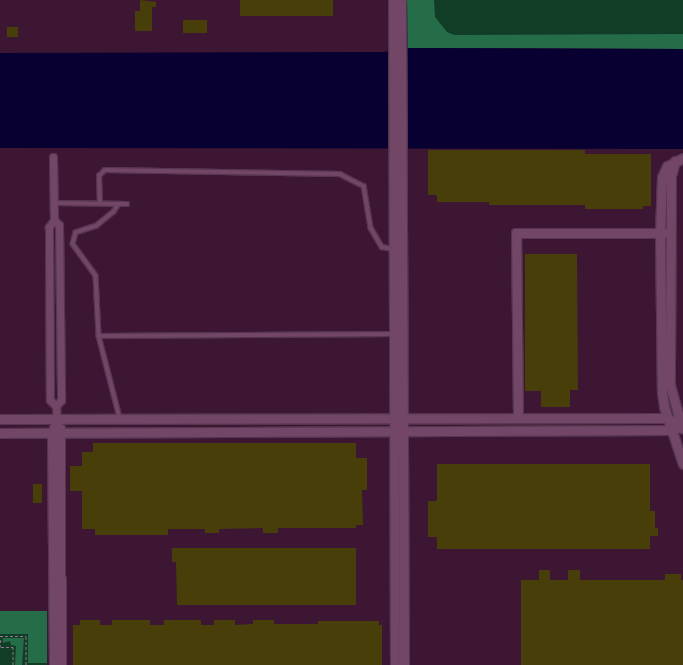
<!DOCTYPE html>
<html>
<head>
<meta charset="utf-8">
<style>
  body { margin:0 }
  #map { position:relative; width:683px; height:665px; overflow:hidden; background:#3d1633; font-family:Inter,sans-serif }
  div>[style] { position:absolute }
  .green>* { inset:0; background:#113d27; transform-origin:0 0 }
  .forest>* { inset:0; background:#256c49 }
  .water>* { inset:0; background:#080031 }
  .building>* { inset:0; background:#483e0a; transform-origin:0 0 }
  .path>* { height:1px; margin-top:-0.5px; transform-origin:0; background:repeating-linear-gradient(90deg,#95758c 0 3px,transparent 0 5px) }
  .roads { filter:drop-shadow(1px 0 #55364e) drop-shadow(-1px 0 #55364e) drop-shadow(0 1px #55364e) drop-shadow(0 -1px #55364e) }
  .service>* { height:3.5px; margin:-1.75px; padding:0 1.75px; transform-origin:1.75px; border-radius:1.75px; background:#724666 }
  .minor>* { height:7px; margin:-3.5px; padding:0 3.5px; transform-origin:3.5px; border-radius:3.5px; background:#724666 }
  .tertiary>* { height:9px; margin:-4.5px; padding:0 4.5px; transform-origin:4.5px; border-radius:4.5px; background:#724666 }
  span { translate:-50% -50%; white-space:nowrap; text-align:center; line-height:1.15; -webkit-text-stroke:4px #1a0915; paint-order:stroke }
</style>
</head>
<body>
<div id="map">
  <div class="green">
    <div style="left:407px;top:0;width:276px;height:48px"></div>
    <div style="left:0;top:611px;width:47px;height:54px"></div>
  </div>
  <div class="forest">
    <div style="clip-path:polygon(407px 0,434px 0,435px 17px,447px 32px,454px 35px,683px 34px,683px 49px,408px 48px)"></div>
    <div style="clip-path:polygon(0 611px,47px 611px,47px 663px,28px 663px,28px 634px,0 634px)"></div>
    <div style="clip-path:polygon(3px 638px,24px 638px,22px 665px,15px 665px,16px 646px,11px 645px,10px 641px,3px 643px)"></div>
  </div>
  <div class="water">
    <div style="clip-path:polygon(408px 48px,683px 49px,683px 149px,0 148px,0 53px,384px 52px)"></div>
  </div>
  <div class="building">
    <div style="clip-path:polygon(140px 0,156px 2px,156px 7px,152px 7px,152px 31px,135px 31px,135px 11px,140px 11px)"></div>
    <div style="left:240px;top:0;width:93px;height:16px"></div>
    <div style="left:183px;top:20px;width:24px;height:13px"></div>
    <div style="left:7px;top:27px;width:11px;height:10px"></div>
    <div style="clip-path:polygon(428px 150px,585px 150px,585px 154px,651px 154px,651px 206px,643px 206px,643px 209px,585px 209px,585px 205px,489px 205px,489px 202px,437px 202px,437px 195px,428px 195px)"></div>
    <div style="clip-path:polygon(525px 254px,577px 254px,578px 390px,570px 390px,570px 407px,541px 407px,541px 391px,525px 391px)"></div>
    <div style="clip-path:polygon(93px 443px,356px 443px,356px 458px,367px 458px,367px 490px,362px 490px,363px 525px,356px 525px,356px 528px,278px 528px,278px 533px,263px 533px,263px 528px,219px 529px,219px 533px,205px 533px,205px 529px,168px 529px,168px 535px,95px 535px,95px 529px,82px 529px,82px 491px,70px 491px,70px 466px,82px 466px,82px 452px,93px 452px)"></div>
    <div style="clip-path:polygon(437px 464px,650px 464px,650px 511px,655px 511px,655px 528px,658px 528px,658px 536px,650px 536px,650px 549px,437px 549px,437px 537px,428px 537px,428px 501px,437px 501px)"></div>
    <div style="left:33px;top:484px;width:9px;height:19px"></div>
    <div style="clip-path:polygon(172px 548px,356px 548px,356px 605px,177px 605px,176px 562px,172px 562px)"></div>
    <div style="clip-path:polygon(539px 570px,550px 570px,550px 580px,568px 580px,568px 570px,580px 570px,580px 580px,665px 580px,665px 574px,681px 574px,681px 580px,683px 580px,683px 665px,521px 665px,521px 580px,539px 580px)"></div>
    <div style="clip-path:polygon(80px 620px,100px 620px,100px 625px,112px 625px,112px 620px,150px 620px,150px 625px,164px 625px,164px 620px,201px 620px,201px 625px,214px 625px,214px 620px,235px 620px,235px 625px,253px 624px,253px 620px,274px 620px,274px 624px,318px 624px,318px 621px,379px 621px,379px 625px,382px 625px,382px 665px,73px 665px,73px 625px,80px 625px)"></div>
  </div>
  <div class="path">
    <div style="left:0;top:636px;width:26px"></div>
    <div style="left:26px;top:636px;width:29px;rotate:90deg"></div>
    <div style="left:0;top:647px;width:10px;rotate:-84deg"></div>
    <div style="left:1px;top:647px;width:12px"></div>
    <div style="left:13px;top:647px;width:18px;rotate:90deg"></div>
  </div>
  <div class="roads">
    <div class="service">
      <div style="left:54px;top:203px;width:73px;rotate:0.8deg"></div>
      <div style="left:100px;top:204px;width:28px;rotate:-92deg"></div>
      <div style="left:99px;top:176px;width:8px;rotate:-45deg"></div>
      <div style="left:105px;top:170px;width:235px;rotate:1deg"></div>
      <div style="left:340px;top:174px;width:27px;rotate:27deg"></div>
      <div style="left:364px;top:186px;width:43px;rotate:80.5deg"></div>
      <div style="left:371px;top:228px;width:22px;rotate:60deg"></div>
      <div style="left:382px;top:247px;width:11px;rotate:10deg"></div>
      <div style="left:119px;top:204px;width:9px;rotate:122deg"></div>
      <div style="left:114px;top:212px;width:22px;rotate:141deg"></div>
      <div style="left:97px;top:226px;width:22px;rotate:162deg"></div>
      <div style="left:76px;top:233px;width:11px;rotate:105deg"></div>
      <div style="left:73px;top:244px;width:39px;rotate:54deg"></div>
      <div style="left:96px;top:276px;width:60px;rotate:87.1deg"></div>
      <div style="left:99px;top:336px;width:85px;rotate:75.6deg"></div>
      <div style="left:99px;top:336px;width:294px;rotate:-0.4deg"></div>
    </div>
    <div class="minor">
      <div style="left:53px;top:157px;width:63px;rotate:89.1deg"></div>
      <div style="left:54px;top:220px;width:9px;rotate:126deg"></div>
      <div style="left:49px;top:227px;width:173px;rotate:89.7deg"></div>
      <div style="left:50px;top:400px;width:8px;rotate:45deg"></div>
      <div style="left:56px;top:406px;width:13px;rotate:86deg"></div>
      <div style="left:54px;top:220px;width:7px;rotate:45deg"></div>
      <div style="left:59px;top:225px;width:175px;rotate:89.3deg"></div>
      <div style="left:61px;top:400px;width:8px;rotate:130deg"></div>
    </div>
    <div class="tertiary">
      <div style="left:393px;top:0;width:665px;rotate:89.83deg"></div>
      <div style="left:401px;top:0;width:665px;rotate:89.74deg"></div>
      <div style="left:683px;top:158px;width:18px;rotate:153deg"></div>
      <div style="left:667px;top:166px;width:12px;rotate:114deg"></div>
      <div style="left:662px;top:177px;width:56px;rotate:92deg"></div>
      <div style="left:660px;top:233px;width:159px;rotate:89.3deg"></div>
      <div style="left:662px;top:392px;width:15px;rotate:82deg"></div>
      <div style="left:664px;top:407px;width:60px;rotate:71.6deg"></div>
      <div style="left:675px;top:161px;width:16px;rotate:105deg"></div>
      <div style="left:671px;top:176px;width:209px;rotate:90.3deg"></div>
      <div style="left:670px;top:385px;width:45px;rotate:74.4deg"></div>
      <div style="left:518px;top:418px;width:185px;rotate:-90.6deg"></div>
      <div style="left:516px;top:233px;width:154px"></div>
      <div style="left:0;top:419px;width:667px;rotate:-0.09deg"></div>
      <div style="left:667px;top:418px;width:17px;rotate:28deg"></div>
      <div style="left:60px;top:428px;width:237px;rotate:89.8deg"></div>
      <div style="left:0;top:433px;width:672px;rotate:-0.26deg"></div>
      <div style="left:672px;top:430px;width:11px;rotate:-22deg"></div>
      <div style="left:54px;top:665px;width:232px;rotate:-90.5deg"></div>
      <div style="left:52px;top:433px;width:15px;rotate:-70deg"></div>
    </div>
  </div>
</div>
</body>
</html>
